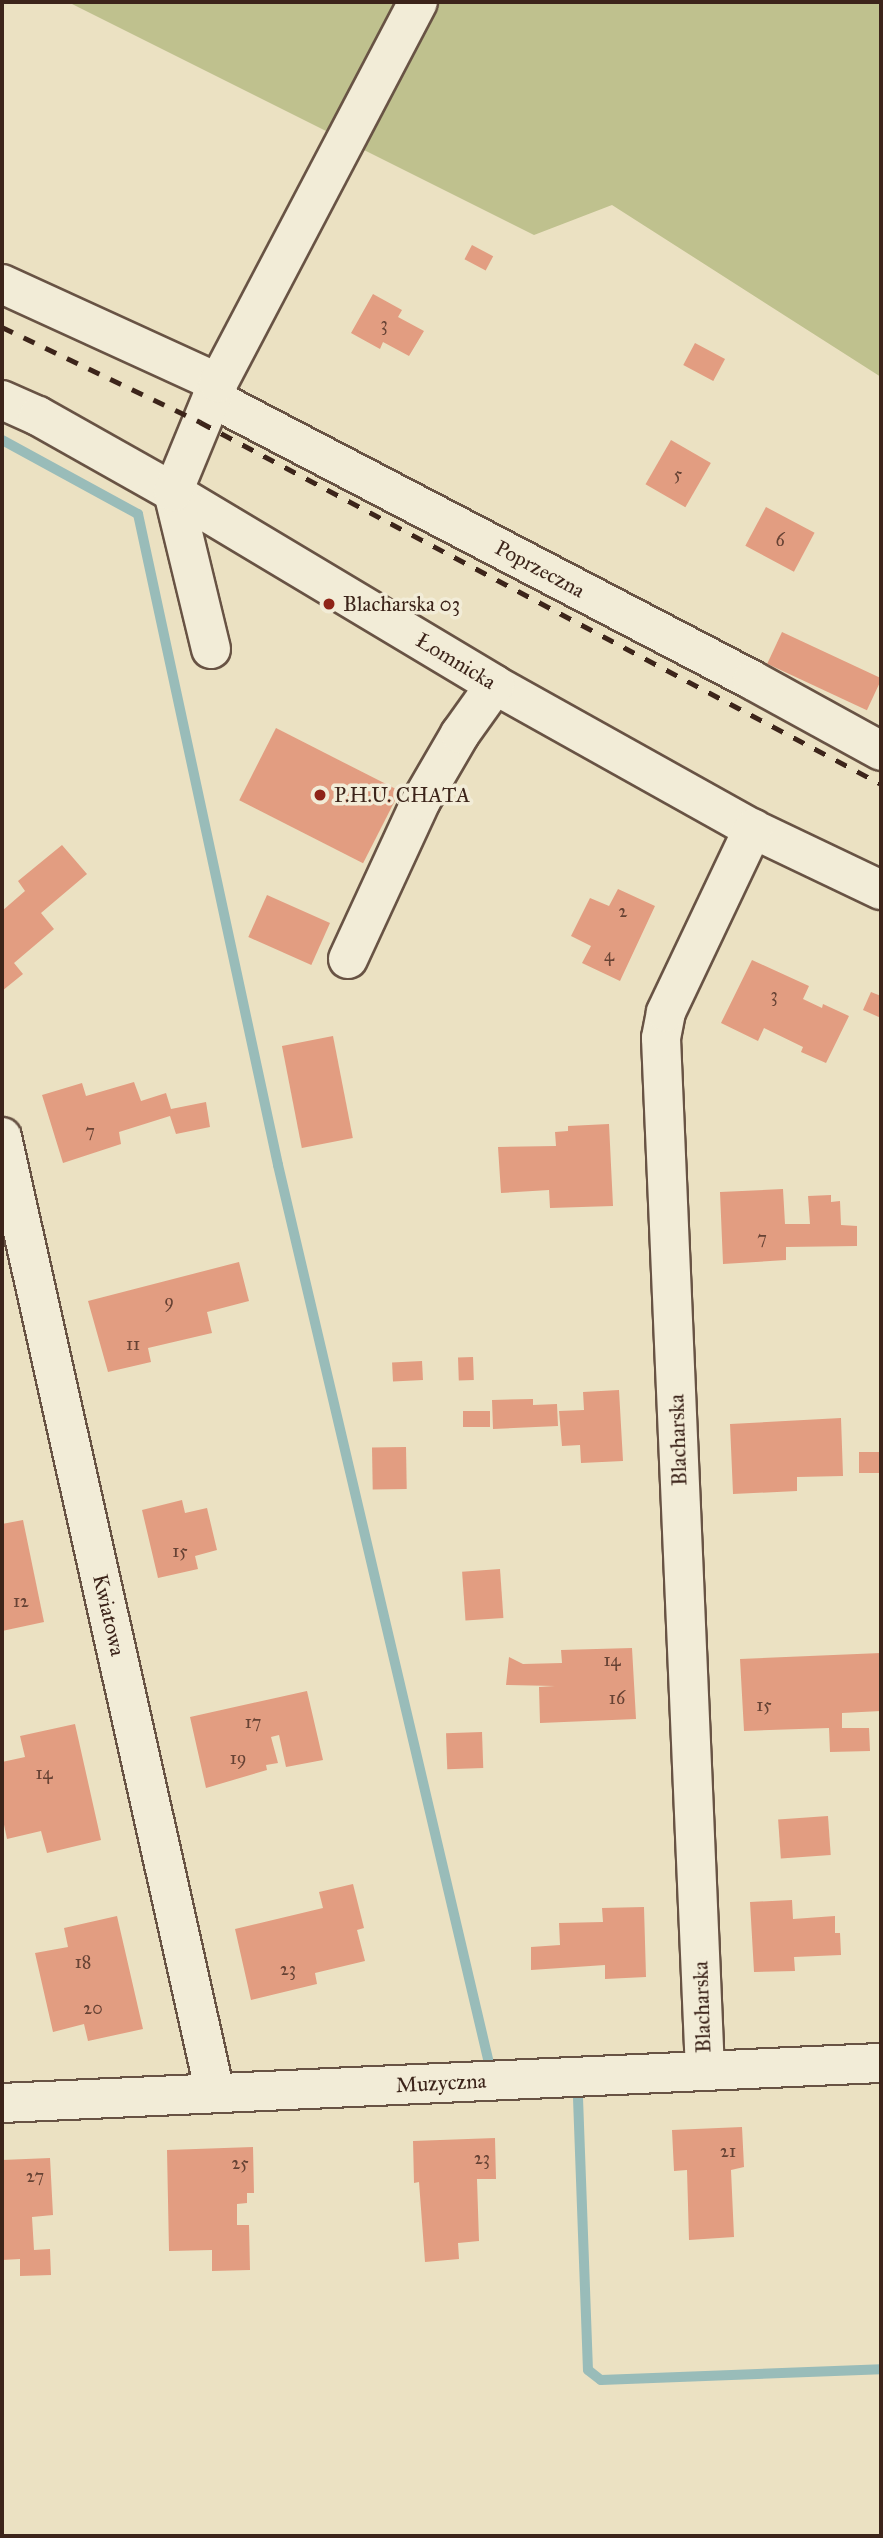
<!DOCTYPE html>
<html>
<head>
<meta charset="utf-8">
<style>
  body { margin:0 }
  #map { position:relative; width:883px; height:2538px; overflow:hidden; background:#ebe1c2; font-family:"IM FELL Great Primer",serif }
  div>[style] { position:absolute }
  .green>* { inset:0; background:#bfc18e }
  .stream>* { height:10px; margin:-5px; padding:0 5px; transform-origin:5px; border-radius:5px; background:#99bcb9 }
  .building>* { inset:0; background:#e29d81; transform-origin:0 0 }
  .roads { filter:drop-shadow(2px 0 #685344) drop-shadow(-2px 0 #685344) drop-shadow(0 2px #685344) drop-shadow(0 -2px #685344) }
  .minor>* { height:38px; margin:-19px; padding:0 19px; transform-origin:19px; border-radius:19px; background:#f2ecd7 }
  .rail>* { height:5px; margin-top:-2.5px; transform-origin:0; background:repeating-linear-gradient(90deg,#3c241a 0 12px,transparent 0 24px) }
  .dots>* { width:19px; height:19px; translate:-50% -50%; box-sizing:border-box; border:4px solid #f2ecd7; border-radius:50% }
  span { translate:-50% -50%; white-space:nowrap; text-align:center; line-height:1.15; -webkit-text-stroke:7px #f2ecd7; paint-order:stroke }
  .number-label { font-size:18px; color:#664234 }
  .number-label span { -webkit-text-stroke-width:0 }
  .street-label { font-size:21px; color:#3c241a }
  .poi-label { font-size:21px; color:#3c241a }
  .left { translate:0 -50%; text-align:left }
  .frame { position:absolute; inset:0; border:4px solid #3c241a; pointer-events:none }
</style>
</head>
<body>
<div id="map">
  <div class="green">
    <div style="clip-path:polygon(68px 2px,881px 2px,881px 377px,612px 205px,534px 235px)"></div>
  </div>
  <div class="stream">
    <div style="left:2px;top:440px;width:155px;rotate:28.6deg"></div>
    <div style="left:138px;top:514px;width:666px;rotate:77.86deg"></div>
    <div style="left:278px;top:1165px;width:922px;rotate:76.78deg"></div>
    <div style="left:578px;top:2098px;width:272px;rotate:87.9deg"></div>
    <div style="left:588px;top:2370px;width:16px;rotate:38deg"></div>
    <div style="left:601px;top:2380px;width:280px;rotate:-2.2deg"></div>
  </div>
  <div class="building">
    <div style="left:472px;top:245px;width:24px;height:16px;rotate:28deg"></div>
    <div style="clip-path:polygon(373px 294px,402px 310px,398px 317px,424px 331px,409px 356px,383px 342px,380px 349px,351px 333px)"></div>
    <div style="left:695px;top:343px;width:34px;height:25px;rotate:28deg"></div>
    <div style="left:671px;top:440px;width:46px;height:51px;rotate:30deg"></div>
    <div style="left:766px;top:507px;width:55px;height:44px;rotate:28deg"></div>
    <div style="left:782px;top:632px;width:110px;height:35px;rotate:25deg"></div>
    <div style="left:276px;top:728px;width:139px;height:81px;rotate:27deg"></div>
    <div style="clip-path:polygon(62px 845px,87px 874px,41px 913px,54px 929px,14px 963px,23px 974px,2px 991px,2px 911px,25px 891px,18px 881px)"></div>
    <div style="clip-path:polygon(618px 889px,655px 906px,620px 981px,582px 963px,591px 946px,571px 936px,590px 898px,609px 906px)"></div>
    <div style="left:267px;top:895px;width:69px;height:46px;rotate:24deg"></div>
    <div style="clip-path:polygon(752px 960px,809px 986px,803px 999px,822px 1008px,823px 1004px,849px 1016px,826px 1063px,801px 1052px,803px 1047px,764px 1028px,758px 1041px,721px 1023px)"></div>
    <div style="clip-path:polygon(871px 992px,881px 996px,881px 1018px,863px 1010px)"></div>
    <div style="left:333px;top:1036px;width:104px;height:52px;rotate:79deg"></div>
    <div style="clip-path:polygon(134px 1082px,141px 1101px,166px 1093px,171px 1109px,206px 1102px,210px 1127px,176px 1134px,170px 1116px,119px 1132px,121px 1144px,63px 1163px,42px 1095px,82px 1083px,86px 1096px)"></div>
    <div style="clip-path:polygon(609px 1124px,613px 1206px,550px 1208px,549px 1190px,501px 1193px,498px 1147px,556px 1146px,555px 1132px,568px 1131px,568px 1126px)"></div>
    <div style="clip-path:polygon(783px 1189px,785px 1224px,810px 1224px,808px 1196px,831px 1195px,831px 1202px,840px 1201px,841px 1225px,857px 1226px,857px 1246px,786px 1247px,786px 1260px,723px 1264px,720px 1192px)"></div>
    <div style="clip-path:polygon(239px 1262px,249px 1301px,207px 1312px,212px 1333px,148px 1348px,151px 1362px,108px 1372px,88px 1301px)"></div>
    <div style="left:473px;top:1357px;width:23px;height:15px;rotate:88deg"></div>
    <div style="left:422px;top:1361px;width:19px;height:30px;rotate:87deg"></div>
    <div style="clip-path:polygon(619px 1390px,623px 1461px,581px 1463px,580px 1445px,562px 1446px,559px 1411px,584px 1410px,583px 1392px)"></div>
    <div style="clip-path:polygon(533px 1399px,533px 1405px,557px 1404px,558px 1426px,493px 1429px,492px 1400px)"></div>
    <div style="left:490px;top:1411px;width:16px;height:27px;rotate:90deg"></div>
    <div style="clip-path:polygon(841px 1418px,843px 1476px,797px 1477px,797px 1491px,733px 1494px,730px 1424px)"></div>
    <div style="left:406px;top:1447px;width:42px;height:34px;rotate:89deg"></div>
    <div style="left:881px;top:1452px;width:21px;height:22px;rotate:90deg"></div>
    <div style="clip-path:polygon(182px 1500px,185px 1513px,207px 1508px,217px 1550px,195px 1556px,198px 1569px,158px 1578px,142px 1510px)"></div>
    <div style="clip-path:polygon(23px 1520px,44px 1622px,2px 1631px,2px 1524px)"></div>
    <div style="left:500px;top:1569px;width:49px;height:38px;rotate:86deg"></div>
    <div style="clip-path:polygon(632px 1648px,636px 1719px,540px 1723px,539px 1687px,555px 1686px,506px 1685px,509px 1657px,523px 1664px,562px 1663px,561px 1650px)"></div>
    <div style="clip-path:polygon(881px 1653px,881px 1711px,842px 1713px,842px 1728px,869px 1728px,870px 1751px,830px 1752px,829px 1728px,744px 1731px,740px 1659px)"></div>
    <div style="clip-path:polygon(307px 1691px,323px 1760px,286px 1767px,279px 1735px,271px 1737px,278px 1763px,266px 1765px,267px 1770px,206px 1788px,190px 1717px)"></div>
    <div style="clip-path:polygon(75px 1724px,101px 1840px,47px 1853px,41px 1831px,7px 1839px,2px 1815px,2px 1762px,25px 1757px,20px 1736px)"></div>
    <div style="left:482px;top:1732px;width:36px;height:36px;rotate:88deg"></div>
    <div style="left:828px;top:1816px;width:39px;height:50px;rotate:86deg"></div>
    <div style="clip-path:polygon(353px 1884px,364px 1928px,357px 1930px,365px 1961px,315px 1973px,317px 1984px,251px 2000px,235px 1929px,323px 1908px,319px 1892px)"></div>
    <div style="clip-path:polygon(792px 1900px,793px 1919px,835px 1916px,835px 1933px,840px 1933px,841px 1955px,794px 1957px,795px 1971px,754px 1972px,750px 1902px)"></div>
    <div style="clip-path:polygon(644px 1907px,646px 1977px,605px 1979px,605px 1965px,531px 1970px,531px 1947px,560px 1945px,559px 1923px,603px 1922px,602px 1908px)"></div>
    <div style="clip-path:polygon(117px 1916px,143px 2029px,88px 2041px,84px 2024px,53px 2032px,35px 1953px,68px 1947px,64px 1928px)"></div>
    <div style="clip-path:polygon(742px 2127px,744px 2167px,731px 2170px,734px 2237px,689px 2240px,687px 2170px,674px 2171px,672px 2130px)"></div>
    <div style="clip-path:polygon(495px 2138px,496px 2179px,477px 2179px,479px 2241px,458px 2243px,459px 2259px,425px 2262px,419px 2182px,414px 2183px,413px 2141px)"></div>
    <div style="clip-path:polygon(253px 2147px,254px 2193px,247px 2193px,247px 2203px,237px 2204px,237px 2225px,249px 2225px,250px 2270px,212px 2271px,212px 2250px,169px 2251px,167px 2150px)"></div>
    <div style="clip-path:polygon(50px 2158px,53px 2215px,32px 2217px,34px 2250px,50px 2249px,51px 2275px,20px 2276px,20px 2259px,2px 2260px,2px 2160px)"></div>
  </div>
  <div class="roads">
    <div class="minor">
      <div style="left:2px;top:284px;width:238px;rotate:24.6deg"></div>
      <div style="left:212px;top:398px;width:609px;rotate:27.57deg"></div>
      <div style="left:752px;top:680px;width:147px;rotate:28.8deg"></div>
      <div style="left:2px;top:400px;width:39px;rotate:24deg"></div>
      <div style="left:38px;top:416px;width:155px;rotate:29.4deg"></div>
      <div style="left:173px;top:492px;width:375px;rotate:30.9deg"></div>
      <div style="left:495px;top:685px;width:295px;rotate:29.2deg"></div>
      <div style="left:753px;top:829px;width:142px;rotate:25.5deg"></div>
      <div style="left:211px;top:649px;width:162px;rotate:-103.6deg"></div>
      <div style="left:173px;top:492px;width:118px;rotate:-67.6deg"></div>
      <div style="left:218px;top:383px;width:430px;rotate:-62.3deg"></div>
      <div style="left:348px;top:959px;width:174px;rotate:-65.2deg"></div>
      <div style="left:421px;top:801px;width:78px;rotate:-59.8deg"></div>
      <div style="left:460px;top:734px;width:60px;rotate:-54.5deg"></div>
      <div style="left:2px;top:1137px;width:979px;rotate:77.44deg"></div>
      <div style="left:705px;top:2071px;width:1034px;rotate:-92.44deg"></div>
      <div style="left:661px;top:1038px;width:26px;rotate:-79deg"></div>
      <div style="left:666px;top:1012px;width:203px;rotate:-64.6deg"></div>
      <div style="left:2px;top:2103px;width:880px;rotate:-2.61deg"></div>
    </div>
  </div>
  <div class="rail">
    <div style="left:2px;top:327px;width:220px;rotate:25.6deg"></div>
    <div style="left:200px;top:422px;width:771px;rotate:27.99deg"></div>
  </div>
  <div class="dots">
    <div style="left:329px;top:604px;background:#8f2418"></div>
    <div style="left:320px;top:795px;background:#8f2418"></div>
  </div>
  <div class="number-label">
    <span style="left:384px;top:324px">3</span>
    <span style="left:678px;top:474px">5</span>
    <span style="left:780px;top:540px">6</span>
    <span style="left:623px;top:911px">2</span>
    <span style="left:609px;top:955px">4</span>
    <span style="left:774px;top:995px">3</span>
    <span style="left:90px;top:1131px">7</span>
    <span style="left:762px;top:1238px">7</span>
    <span style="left:169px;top:1301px">9</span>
    <span style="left:133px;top:1344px">11</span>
    <span style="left:180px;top:1551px">15</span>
    <span style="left:21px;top:1601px">12</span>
    <span style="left:612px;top:1660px">14</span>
    <span style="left:617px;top:1698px">16</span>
    <span style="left:764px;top:1705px">15</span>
    <span style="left:253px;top:1722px">17</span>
    <span style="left:238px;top:1758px">19</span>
    <span style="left:44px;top:1773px">14</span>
    <span style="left:83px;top:1962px">18</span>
    <span style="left:288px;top:1969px">23</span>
    <span style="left:93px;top:2008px">20</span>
    <span style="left:728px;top:2151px">21</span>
    <span style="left:482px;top:2158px">23</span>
    <span style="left:240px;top:2163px">25</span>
    <span style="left:35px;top:2176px">27</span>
  </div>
  <div class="street-label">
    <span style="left:540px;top:569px;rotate:28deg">Poprzeczna</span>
    <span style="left:456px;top:661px;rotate:31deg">Łomnicka</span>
    <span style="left:678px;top:1440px;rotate:-92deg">Blacharska</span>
    <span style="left:109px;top:1615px;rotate:77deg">Kwiatowa</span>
    <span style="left:702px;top:2007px;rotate:-92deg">Blacharska</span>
    <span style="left:441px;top:2083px;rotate:-3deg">Muzyczna</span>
  </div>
  <div class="poi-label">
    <span class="left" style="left:343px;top:604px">Blacharska 03</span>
    <span class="left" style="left:334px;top:795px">P.H.U. CHATA</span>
  </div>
  <div class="frame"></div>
</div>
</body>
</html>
